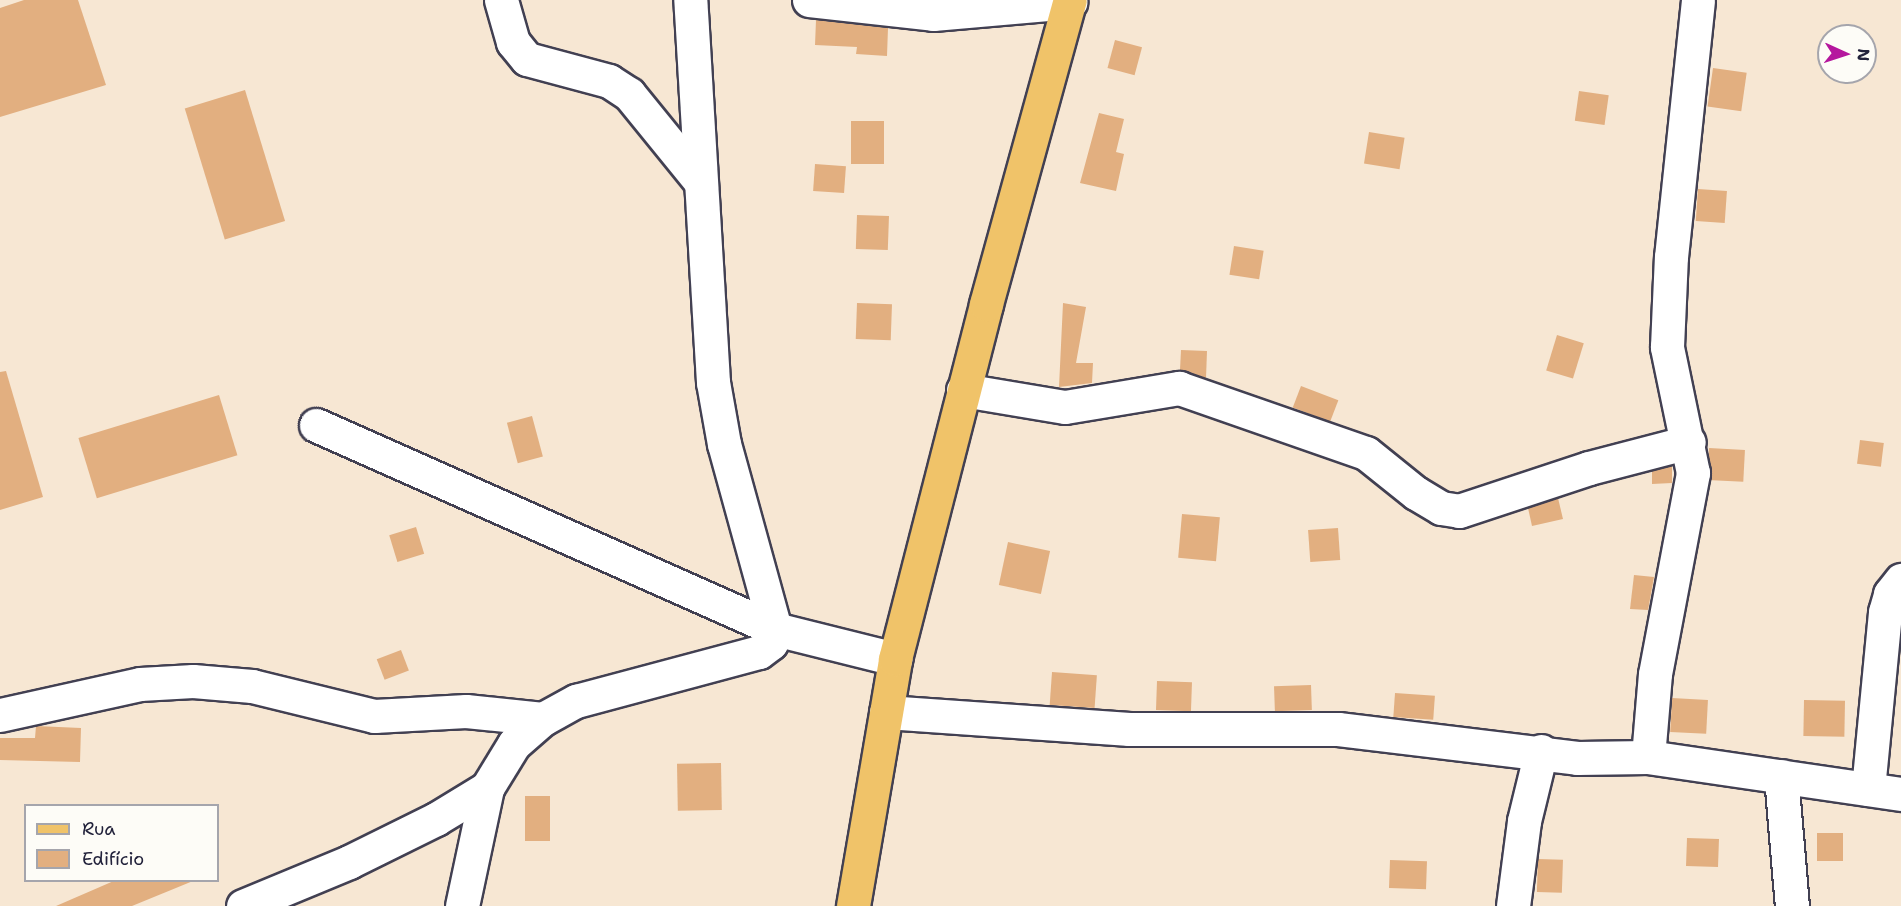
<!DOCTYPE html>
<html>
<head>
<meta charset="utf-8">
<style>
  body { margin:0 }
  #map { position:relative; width:1901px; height:906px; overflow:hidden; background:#f7e7d3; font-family:"Shantell Sans",sans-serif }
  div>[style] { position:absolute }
  .building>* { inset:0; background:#e2af80; transform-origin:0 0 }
  .roads { filter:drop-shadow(2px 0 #424052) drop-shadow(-2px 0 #424052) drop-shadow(0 2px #424052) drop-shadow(0 -2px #424052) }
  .minor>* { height:33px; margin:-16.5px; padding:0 16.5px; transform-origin:16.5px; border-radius:16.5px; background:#fff }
  .major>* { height:33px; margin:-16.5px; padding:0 16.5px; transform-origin:16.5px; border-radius:16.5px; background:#f0c369 }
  span { translate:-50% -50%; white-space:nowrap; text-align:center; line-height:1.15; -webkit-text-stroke:4.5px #fdfcf7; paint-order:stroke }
  .legend { position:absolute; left:24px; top:804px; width:195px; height:78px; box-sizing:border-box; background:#fdfcf7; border:2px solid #a5a5ac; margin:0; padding:8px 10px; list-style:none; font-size:18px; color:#22223b }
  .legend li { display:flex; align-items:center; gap:12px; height:30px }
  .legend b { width:30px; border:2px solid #a5a5ac }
  .north { position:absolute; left:1817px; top:24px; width:60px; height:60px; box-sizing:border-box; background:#fdfcf7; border:2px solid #a5a5ac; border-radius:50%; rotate:93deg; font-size:16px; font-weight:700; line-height:24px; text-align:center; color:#22223b }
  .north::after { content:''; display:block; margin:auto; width:21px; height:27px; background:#b5179e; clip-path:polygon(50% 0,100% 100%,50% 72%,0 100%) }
</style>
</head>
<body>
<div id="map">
  <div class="building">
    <div style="clip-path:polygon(24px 0,78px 0,106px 85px,0 117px,0 8px)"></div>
    <div style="clip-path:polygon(816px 20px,888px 28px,887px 56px,856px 54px,857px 47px,815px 45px)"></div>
    <div style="left:1115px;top:40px;width:28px;height:29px;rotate:15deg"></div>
    <div style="left:1713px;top:68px;width:34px;height:39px;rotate:8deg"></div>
    <div style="left:245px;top:90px;width:137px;height:63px;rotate:73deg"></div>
    <div style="left:1579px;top:91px;width:30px;height:30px;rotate:8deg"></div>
    <div style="clip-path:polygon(1099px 113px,1124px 119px,1116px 152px,1124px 154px,1116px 191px,1080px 183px)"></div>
    <div style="left:851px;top:121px;width:33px;height:43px"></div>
    <div style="left:1369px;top:132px;width:36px;height:32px;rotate:9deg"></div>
    <div style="left:815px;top:164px;width:31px;height:27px;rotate:4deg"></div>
    <div style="left:1698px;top:189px;width:29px;height:32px;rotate:4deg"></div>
    <div style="left:857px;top:215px;width:32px;height:34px;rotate:2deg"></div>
    <div style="left:1234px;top:246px;width:30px;height:29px;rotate:9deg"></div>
    <div style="left:857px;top:303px;width:35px;height:36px;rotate:2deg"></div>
    <div style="clip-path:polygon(1063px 303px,1086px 307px,1076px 363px,1093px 363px,1092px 383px,1059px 387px)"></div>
    <div style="left:1557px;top:335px;width:28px;height:37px;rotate:17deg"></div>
    <div style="clip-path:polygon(1181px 350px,1207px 351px,1206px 378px,1180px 370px)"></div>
    <div style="clip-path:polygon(6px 371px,43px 497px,0 510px,0 372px)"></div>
    <div style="left:1301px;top:386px;width:40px;height:23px;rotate:21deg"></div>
    <div style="left:219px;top:395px;width:63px;height:147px;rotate:73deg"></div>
    <div style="left:532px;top:416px;width:42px;height:26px;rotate:75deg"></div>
    <div style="left:1860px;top:440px;width:24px;height:24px;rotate:7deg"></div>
    <div style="left:1709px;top:448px;width:36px;height:32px;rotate:3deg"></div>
    <div style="clip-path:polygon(1672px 466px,1672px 483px,1652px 484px,1652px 471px)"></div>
    <div style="clip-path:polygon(1558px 498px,1563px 519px,1532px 526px,1528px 508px)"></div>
    <div style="left:1182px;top:514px;width:38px;height:44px;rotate:5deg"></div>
    <div style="left:416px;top:527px;width:28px;height:28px;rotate:73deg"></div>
    <div style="left:1338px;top:528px;width:32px;height:30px;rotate:86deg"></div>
    <div style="left:1008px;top:542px;width:43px;height:44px;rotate:12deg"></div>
    <div style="clip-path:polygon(1634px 575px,1654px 577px,1648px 610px,1630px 609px)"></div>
    <div style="left:401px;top:650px;width:22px;height:26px;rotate:69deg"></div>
    <div style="left:1052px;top:672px;width:45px;height:33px;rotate:4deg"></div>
    <div style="left:1157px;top:681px;width:35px;height:29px;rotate:2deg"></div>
    <div style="left:1311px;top:685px;width:25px;height:37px;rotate:88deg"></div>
    <div style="left:1395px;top:693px;width:40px;height:24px;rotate:4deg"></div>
    <div style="left:1672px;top:698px;width:36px;height:34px;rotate:3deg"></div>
    <div style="left:1804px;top:700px;width:41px;height:36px;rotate:1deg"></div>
    <div style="clip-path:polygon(36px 726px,81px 728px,80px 762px,0 760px,0 738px,35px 738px)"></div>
    <div style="left:721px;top:763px;width:47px;height:44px;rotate:89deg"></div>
    <div style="left:525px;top:796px;width:25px;height:45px"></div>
    <div style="left:1843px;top:833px;width:28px;height:26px;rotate:90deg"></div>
    <div style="left:1687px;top:838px;width:32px;height:28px;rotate:2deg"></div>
    <div style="left:1538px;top:859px;width:25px;height:33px;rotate:2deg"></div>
    <div style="left:1390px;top:860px;width:37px;height:28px;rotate:2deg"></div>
    <div style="clip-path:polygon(116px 880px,192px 880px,193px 881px,132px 906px,56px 906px)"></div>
  </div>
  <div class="roads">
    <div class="minor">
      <div style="left:501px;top:0;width:44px;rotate:74.1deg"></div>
      <div style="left:513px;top:42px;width:22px;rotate:51deg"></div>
      <div style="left:527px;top:59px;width:85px;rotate:15deg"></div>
      <div style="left:609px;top:81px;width:24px;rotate:33deg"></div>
      <div style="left:629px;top:94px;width:111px;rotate:50.9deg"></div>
      <div style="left:809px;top:0;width:125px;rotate:6.4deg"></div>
      <div style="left:933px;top:14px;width:138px;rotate:-5deg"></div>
      <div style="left:963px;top:390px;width:103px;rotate:9.5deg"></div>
      <div style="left:1065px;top:407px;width:116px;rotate:-9.5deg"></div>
      <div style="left:1179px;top:388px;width:198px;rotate:19.2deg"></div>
      <div style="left:1366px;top:453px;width:64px;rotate:38.7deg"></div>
      <div style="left:1416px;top:493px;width:29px;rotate:31deg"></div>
      <div style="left:1441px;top:508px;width:18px;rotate:9deg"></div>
      <div style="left:1459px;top:511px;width:137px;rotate:-18.3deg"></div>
      <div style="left:1589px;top:468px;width:103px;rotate:-14.6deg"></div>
      <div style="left:316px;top:425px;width:502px;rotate:23.96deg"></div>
      <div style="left:775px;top:629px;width:124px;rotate:14deg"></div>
      <div style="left:886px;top:712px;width:244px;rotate:4deg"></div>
      <div style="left:1129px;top:729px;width:209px"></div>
      <div style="left:1338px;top:729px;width:241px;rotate:6.9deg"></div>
      <div style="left:1577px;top:758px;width:71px;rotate:-0.8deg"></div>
      <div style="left:1648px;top:757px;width:256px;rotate:8.3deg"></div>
      <div style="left:0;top:715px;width:143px;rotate:-12.5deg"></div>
      <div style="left:140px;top:684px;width:53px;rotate:-3.2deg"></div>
      <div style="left:193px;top:681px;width:59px;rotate:4.8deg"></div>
      <div style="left:252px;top:686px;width:126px;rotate:13.8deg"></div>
      <div style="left:374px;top:716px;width:92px;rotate:-3.1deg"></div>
      <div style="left:466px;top:711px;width:77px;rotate:5.9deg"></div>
      <div style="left:1648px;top:757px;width:83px;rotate:-85.2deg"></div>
      <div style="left:1655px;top:674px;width:205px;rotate:-79.3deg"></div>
      <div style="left:1693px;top:473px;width:129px;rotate:-101.7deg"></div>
      <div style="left:1667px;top:347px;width:90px;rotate:-87.5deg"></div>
      <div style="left:1671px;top:257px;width:258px;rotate:-84deg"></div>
      <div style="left:1781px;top:776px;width:130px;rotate:85.2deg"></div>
      <div style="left:1868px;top:789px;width:178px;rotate:-84.5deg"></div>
      <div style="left:1885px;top:612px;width:19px;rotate:-74deg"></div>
      <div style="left:1890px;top:594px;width:18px;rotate:-52deg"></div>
      <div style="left:243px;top:906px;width:115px;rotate:-22.5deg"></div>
      <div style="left:349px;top:862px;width:97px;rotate:-26.3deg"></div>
      <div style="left:436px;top:819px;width:60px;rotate:-31.3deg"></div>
      <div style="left:462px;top:906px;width:121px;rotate:-78deg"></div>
      <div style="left:487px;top:788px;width:52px;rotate:-58.5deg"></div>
      <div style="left:514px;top:744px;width:38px;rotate:-41deg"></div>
      <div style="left:543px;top:719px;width:38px;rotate:-29deg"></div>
      <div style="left:576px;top:701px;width:189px;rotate:-15deg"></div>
      <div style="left:759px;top:652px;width:15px;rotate:-37deg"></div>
      <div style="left:771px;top:643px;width:15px;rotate:-74deg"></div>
      <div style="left:775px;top:629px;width:192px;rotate:-105.4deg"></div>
      <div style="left:724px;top:444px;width:63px;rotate:-100.1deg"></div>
      <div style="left:713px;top:382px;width:383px;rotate:-93.4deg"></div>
      <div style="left:1513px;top:906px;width:86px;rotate:-82.6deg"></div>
      <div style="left:1524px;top:821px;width:72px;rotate:-76.3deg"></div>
    </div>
    <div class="major">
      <div style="left:853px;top:906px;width:251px;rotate:-80.3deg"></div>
      <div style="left:895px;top:659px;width:366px;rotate:-75.6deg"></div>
      <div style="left:986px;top:304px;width:315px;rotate:-74.6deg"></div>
    </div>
  </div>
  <ul class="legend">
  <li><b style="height:8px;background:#f0c369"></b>Rua</li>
  <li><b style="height:16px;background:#e2af80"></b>Edifício</li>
  </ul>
  <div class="north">N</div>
</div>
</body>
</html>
